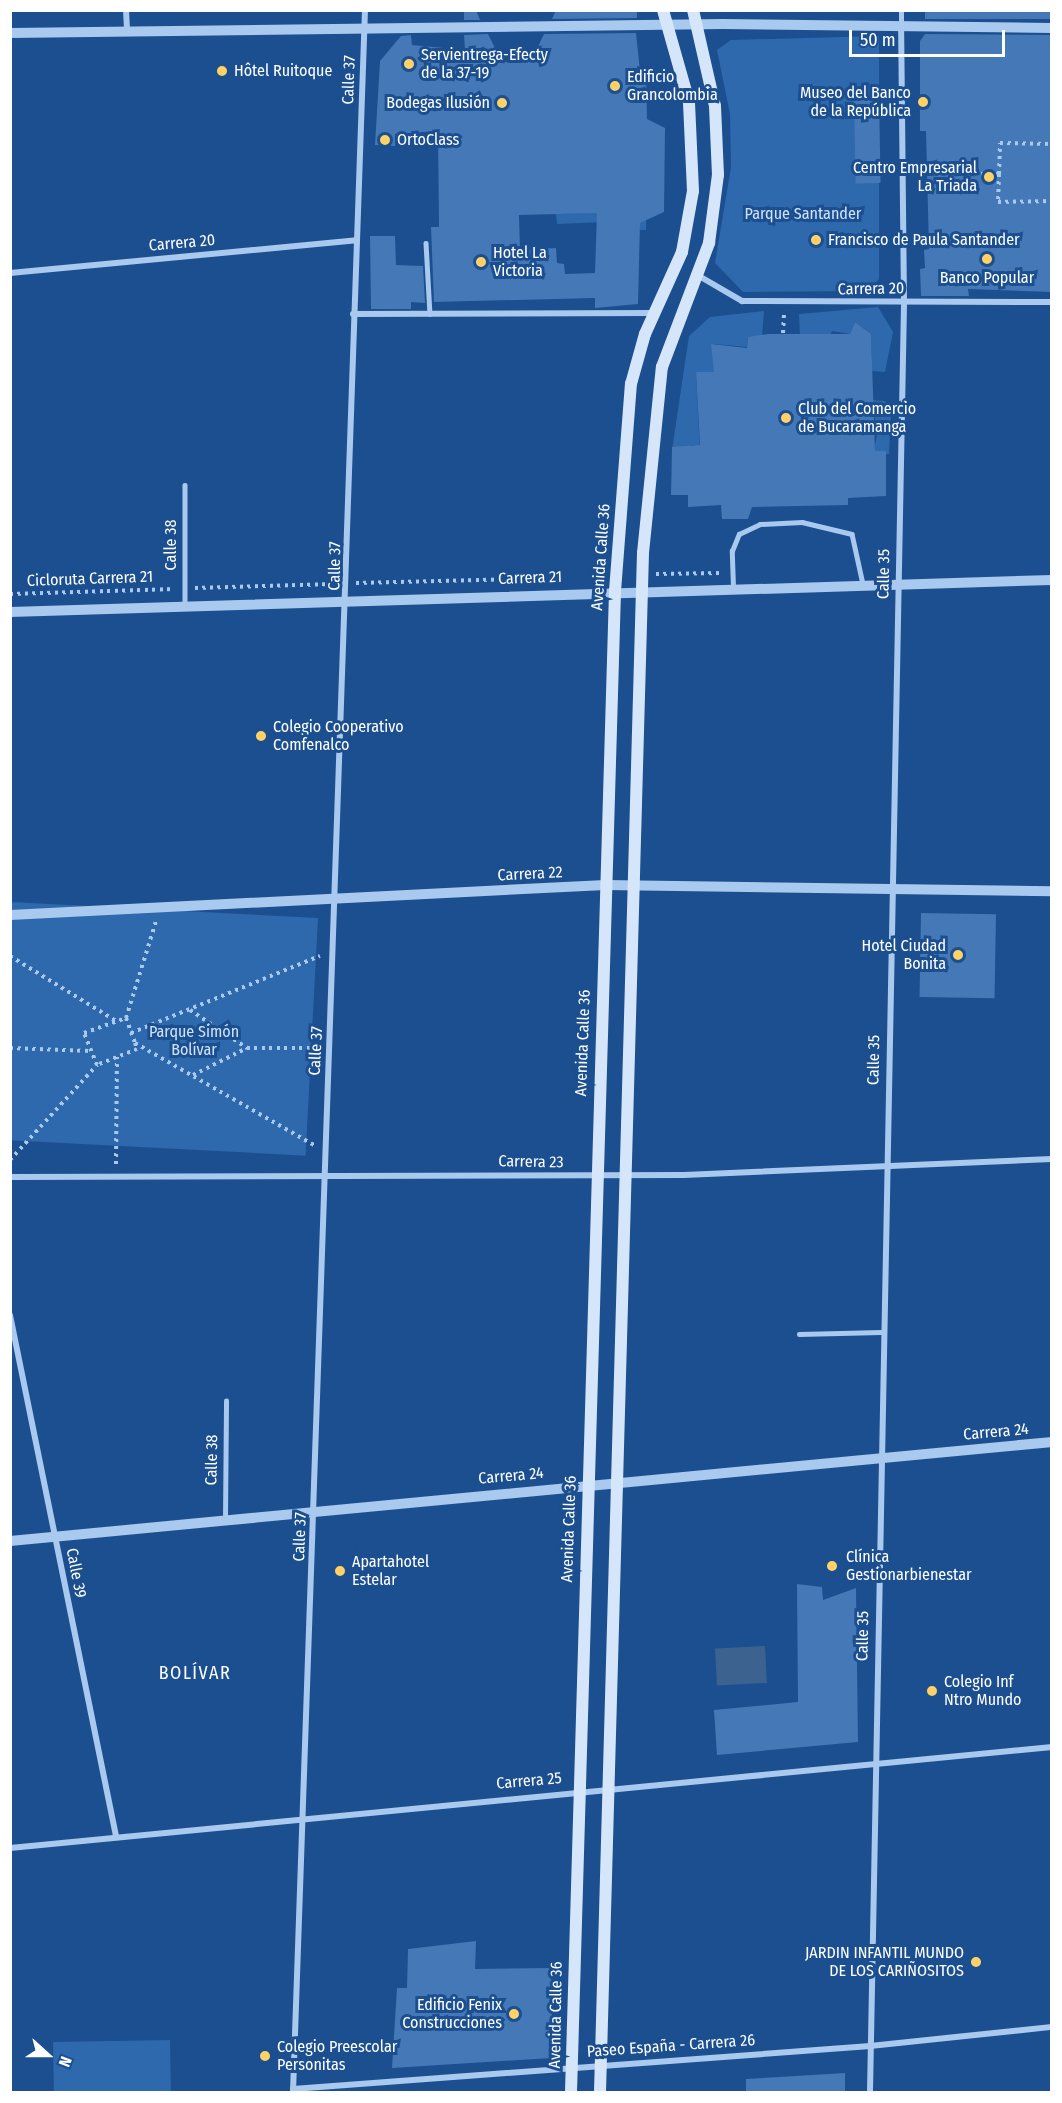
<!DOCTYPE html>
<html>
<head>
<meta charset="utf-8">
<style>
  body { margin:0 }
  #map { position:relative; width:1062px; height:2103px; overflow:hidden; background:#1b4f8f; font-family:"Fira Sans Condensed",sans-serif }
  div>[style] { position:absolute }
  .green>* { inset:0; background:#2e69ad; transform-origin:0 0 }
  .water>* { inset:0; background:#3c6290; transform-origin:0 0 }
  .building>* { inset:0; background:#4478b7; transform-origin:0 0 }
  .path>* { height:4px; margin-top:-2px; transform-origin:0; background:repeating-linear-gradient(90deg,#a9c9ee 0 3px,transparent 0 7.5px) }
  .service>* { height:4.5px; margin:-2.25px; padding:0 2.25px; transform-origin:2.25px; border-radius:2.25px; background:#a9c9ee }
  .pedestrian>* { height:5px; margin:-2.5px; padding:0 2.5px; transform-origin:2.5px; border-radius:2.5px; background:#a9c9ee }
  .minor>* { height:6px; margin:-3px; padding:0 3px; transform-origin:3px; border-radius:3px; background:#a9c9ee }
  .tertiary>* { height:10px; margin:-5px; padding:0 5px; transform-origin:5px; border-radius:5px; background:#a9c9ee }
  .secondary>* { height:12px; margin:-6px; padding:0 6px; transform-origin:6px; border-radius:6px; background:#d6e6fa }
  .dots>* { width:16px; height:16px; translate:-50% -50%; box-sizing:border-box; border:3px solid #1b4f8f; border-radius:50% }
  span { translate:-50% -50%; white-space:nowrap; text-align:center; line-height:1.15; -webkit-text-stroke:6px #1b4f8f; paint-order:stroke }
  .poi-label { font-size:16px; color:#fff }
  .left { translate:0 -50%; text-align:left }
  .right { translate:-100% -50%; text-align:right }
  .street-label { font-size:16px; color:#fff }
  .park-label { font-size:16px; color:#cfe3fa }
  .neighbourhood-label { font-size:18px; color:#fff; letter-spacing:1.5px }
  .frame { position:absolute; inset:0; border:12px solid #fff; pointer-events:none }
  .north { position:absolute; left:18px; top:2025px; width:60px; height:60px; -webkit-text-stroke:4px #1b4f8f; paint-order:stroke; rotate:111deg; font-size:16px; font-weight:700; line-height:24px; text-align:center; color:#fff }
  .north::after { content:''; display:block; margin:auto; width:21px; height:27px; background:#fff; clip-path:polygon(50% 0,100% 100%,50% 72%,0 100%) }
  .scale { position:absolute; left:849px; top:30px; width:156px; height:27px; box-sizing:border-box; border:3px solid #fff; border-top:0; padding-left:8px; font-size:18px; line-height:21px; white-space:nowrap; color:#fff; -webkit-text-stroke:4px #1b4f8f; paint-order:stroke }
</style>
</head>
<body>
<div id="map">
  <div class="green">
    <div style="clip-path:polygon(879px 36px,879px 279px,868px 291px,743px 292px,715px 263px,731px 167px,730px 114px,717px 50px,731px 40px)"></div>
    <div style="clip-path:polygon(646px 211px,646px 230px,606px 230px,605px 222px,557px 224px,556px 214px)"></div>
    <div style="clip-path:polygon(878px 307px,893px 332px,885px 372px,872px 371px,871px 334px,855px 322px,850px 334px,832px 331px,824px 351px,800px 337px,799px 314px)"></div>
    <div style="clip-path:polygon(764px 311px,762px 337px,748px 337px,747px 347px,714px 344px,715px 372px,696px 373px,700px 452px,694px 445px,672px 450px,689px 336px,710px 317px)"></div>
    <div style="clip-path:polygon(869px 400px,885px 401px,891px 411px,889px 454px,873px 456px,878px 429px)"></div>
    <div style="left:318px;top:918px;width:238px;height:307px;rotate:93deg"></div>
    <div style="left:170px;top:2040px;width:52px;height:117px;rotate:89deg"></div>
  </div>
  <div class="water">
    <div style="left:765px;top:1646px;width:37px;height:50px;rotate:87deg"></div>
  </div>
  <div class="building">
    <div style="clip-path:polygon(464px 10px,476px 10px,480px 20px,464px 20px)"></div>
    <div style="clip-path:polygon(556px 10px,637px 10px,637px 18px,552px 19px)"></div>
    <div style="left:925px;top:10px;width:127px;height:9px"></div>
    <div style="clip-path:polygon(evenodd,636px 33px,640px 71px,646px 71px,647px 119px,665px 128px,664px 212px,640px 223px,638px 304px,595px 308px,595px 298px,434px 302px,431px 227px,439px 227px,438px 131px,395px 134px,395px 146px,375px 145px,380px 61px,401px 36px,411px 35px,412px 45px,465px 50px,464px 35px,488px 34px,502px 62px,531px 61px,544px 34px,636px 33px,597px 213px,595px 273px,565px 274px,564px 264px,557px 263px,556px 248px,520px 250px,519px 215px,597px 213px)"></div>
    <div style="clip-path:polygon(925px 34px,1052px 35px,1052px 292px,968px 289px,969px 296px,921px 296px,920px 269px,925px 268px,924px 250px,929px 249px,926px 131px,920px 131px,920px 41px)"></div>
    <div style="left:879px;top:94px;width:89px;height:25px;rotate:89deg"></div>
    <div style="clip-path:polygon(370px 236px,395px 236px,396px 265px,423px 266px,425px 303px,411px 302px,411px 309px,371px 309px)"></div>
    <div style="clip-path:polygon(855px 322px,871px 334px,875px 451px,886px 451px,886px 496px,848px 498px,848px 505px,752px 507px,748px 519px,722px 519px,721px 505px,688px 507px,688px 495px,671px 495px,672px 447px,700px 445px,696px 372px,714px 372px,711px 344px,747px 348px,748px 337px,768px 334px,850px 334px)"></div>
    <div style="left:921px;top:913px;width:75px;height:84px;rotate:1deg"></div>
    <div style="clip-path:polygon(797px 1584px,822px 1587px,823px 1600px,856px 1588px,858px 1742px,717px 1755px,714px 1710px,798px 1702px)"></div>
    <div style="clip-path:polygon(476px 1941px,475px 1969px,553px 1968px,551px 2058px,392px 2068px,397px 1988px,407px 1988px,408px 1949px)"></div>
    <div style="clip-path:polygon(845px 2073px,845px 2092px,746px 2092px,746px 2079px)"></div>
  </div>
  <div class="path">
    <div style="left:914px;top:174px;width:85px"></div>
    <div style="left:999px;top:174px;width:31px;rotate:-88deg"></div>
    <div style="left:1000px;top:143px;width:52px;rotate:1.1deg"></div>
    <div style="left:999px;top:174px;width:28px;rotate:92deg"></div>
    <div style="left:998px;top:202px;width:54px;rotate:-1.1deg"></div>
    <div style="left:783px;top:333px;width:20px;rotate:-87deg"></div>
    <div style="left:656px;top:574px;width:65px;rotate:-0.9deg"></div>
    <div style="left:356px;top:583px;width:200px;rotate:-1.4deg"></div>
    <div style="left:195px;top:588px;width:139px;rotate:-1.6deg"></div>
    <div style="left:10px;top:594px;width:165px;rotate:-1.7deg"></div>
    <div style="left:10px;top:956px;width:124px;rotate:31.5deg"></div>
    <div style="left:190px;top:1010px;width:69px;rotate:33.7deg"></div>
    <div style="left:126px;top:1018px;width:102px;rotate:-72.8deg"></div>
    <div style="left:131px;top:1033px;width:204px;rotate:-22.2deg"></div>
    <div style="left:135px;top:1043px;width:6px;rotate:72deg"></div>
    <div style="left:137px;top:1049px;width:43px;rotate:158.2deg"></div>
    <div style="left:97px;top:1065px;width:35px;rotate:-112deg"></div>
    <div style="left:84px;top:1033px;width:45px;rotate:-19.7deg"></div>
    <div style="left:126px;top:1018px;width:27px;rotate:70deg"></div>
    <div style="left:135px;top:1043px;width:206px;rotate:29.7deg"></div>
    <div style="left:10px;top:1048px;width:81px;rotate:2.1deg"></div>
    <div style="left:193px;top:1075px;width:60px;rotate:-26.6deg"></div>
    <div style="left:247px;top:1048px;width:70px"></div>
    <div style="left:10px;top:1160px;width:129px;rotate:-47.5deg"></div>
    <div style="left:116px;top:1164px;width:107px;rotate:-89.5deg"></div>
  </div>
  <div class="service">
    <div style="left:426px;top:243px;width:71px;rotate:86.8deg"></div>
    <div style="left:185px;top:485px;width:119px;rotate:90deg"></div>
    <div style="left:733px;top:587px;width:36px;rotate:-92deg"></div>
    <div style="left:732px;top:551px;width:18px;rotate:-68deg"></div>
    <div style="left:739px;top:534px;width:23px;rotate:-25deg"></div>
    <div style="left:760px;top:524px;width:42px;rotate:-2.7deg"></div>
    <div style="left:802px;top:522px;width:51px;rotate:13.5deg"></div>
    <div style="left:852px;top:534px;width:51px;rotate:77.6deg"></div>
    <div style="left:799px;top:1334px;width:82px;rotate:-1.4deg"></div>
    <div style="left:225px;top:1519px;width:118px;rotate:-89.5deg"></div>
  </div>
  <div class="pedestrian">
    <div style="left:901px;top:27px;width:17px;rotate:-90deg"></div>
  </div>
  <div class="minor">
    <div style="left:126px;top:10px;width:22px;rotate:87deg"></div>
    <div style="left:10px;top:273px;width:348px;rotate:-5.4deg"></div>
    <div style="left:699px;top:276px;width:50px;rotate:30.2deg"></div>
    <div style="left:742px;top:301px;width:310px;rotate:0.2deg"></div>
    <div style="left:353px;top:314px;width:300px;rotate:-0.2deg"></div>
    <div style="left:10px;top:1177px;width:674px;rotate:-0.17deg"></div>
    <div style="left:684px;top:1175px;width:368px;rotate:-2.5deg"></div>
    <div style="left:10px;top:1315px;width:532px;rotate:78.5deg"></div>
    <div style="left:10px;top:1848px;width:1047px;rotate:-5.54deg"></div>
    <div style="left:293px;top:2089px;width:579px;rotate:-4.26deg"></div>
    <div style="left:870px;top:2046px;width:183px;rotate:-6deg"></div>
    <div style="left:293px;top:2092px;width:2083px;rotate:-88.02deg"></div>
    <div style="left:870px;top:2092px;width:1790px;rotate:-88.91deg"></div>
    <div style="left:904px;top:302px;width:274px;rotate:-90.6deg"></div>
  </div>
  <div class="tertiary">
    <div style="left:10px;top:33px;width:713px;rotate:-0.72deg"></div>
    <div style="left:723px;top:24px;width:329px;rotate:0.7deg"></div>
    <div style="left:10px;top:612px;width:1042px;rotate:-1.76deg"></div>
    <div style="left:10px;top:915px;width:596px;rotate:-2.89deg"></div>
    <div style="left:605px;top:885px;width:447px;rotate:0.8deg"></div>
    <div style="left:10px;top:1541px;width:1047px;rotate:-5.43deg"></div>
  </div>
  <div class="secondary">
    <div style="left:571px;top:2092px;width:1502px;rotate:-88.32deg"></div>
    <div style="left:615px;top:591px;width:208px;rotate:-85.6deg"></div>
    <div style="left:631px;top:384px;width:52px;rotate:-74.4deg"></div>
    <div style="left:645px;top:334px;width:90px;rotate:-65.7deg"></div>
    <div style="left:682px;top:252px;width:62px;rotate:-79.8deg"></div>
    <div style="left:693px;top:191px;width:89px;rotate:-92.6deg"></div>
    <div style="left:689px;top:102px;width:96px;rotate:-105.8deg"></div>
    <div style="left:600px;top:2092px;width:1540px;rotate:-88.4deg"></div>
    <div style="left:643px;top:553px;width:187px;rotate:-84.2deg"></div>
    <div style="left:662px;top:367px;width:133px;rotate:-69.2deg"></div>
    <div style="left:709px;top:243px;width:69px;rotate:-82.5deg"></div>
    <div style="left:718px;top:175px;width:69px;rotate:-92.5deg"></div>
    <div style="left:715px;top:106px;width:98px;rotate:-102.9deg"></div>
  </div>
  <div class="dots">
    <div style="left:409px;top:64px;background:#ffd166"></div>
    <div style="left:222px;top:71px;background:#ffd166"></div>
    <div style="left:615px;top:86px;background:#ffd166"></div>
    <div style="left:923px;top:102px;background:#ffd166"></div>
    <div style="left:502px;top:103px;background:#ffd166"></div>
    <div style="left:385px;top:140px;background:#ffd166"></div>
    <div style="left:989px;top:177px;background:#ffd166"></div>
    <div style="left:816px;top:240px;background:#ffd166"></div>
    <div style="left:987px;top:259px;background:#ffd166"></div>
    <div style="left:481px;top:262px;background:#ffd166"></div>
    <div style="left:786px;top:418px;background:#ffd166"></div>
    <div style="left:261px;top:736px;background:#ffd166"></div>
    <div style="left:958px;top:955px;background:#ffd166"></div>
    <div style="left:832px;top:1566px;background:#ffd166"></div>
    <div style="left:340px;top:1571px;background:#ffd166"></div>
    <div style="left:932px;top:1691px;background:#ffd166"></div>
    <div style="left:976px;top:1962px;background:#ffd166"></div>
    <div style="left:514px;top:2014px;background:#ffd166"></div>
    <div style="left:265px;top:2056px;background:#ffd166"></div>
  </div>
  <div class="poi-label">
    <span class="left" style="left:421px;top:64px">Servientrega-Efecty<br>de la 37-19</span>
    <span class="left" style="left:234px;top:71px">Hôtel Ruitoque</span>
    <span class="left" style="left:627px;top:86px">Edificio<br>Grancolombia</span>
    <span class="right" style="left:911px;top:102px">Museo del Banco<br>de la República</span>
    <span class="right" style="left:490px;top:103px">Bodegas Ilusión</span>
    <span class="left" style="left:397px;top:140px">OrtoClass</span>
    <span class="right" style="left:977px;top:177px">Centro Empresarial<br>La Triada</span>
    <span class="left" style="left:828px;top:240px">Francisco de Paula Santander</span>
    <span class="left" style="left:493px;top:262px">Hotel La<br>Victoria</span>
    <span style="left:987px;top:278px">Banco Popular</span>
    <span class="left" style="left:798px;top:418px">Club del Comercio<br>de Bucaramanga</span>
    <span class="left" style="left:273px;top:736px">Colegio Cooperativo<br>Comfenalco</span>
    <span class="right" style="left:946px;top:955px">Hotel Ciudad<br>Bonita</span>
    <span class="left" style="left:846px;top:1566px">Clínica<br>Gestionarbienestar</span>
    <span class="left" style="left:352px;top:1571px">Apartahotel<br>Estelar</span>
    <span class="left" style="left:944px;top:1691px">Colegio Inf<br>Ntro Mundo</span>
    <span class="right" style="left:964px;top:1962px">JARDIN INFANTIL MUNDO<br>DE LOS CARIÑOSITOS</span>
    <span class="right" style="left:502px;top:2014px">Edificio Fenix<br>Construcciones</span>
    <span class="left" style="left:277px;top:2056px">Colegio Preescolar<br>Personitas</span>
  </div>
  <div class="street-label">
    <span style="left:349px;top:80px;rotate:-88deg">Calle 37</span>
    <span style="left:182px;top:243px;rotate:-5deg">Carrera 20</span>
    <span style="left:871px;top:289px;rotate:-1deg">Carrera 20</span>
    <span style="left:171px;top:545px;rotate:-90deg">Calle 38</span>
    <span style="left:601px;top:557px;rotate:-86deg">Avenida Calle 36</span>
    <span style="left:335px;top:566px;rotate:-89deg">Calle 37</span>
    <span style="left:884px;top:574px;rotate:-89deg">Calle 35</span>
    <span style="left:530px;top:578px;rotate:-2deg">Carrera 21</span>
    <span style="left:90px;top:579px;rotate:-2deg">Cicloruta Carrera 21</span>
    <span style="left:530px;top:874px;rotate:-3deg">Carrera 22</span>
    <span style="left:583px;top:1043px;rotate:-88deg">Avenida Calle 36</span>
    <span style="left:316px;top:1051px;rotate:-87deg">Calle 37</span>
    <span style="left:874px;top:1060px;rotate:-89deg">Calle 35</span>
    <span style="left:531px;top:1162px;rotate:1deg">Carrera 23</span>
    <span style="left:996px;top:1432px;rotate:-5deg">Carrera 24</span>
    <span style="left:212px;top:1460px;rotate:-89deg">Calle 38</span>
    <span style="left:511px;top:1476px;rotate:-5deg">Carrera 24</span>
    <span style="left:569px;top:1529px;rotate:-88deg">Avenida Calle 36</span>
    <span style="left:300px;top:1537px;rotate:-88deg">Calle 37</span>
    <span style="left:76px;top:1573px;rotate:79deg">Calle 39</span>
    <span style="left:863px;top:1636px;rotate:-89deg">Calle 35</span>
    <span style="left:529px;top:1781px;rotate:-5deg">Carrera 25</span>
    <span style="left:556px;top:2015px;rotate:-89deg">Avenida Calle 36</span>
    <span style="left:671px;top:2046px;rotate:-4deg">Paseo España - Carrera 26</span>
  </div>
  <div class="park-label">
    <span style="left:803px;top:214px">Parque Santander</span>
    <span style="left:194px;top:1041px">Parque Simón<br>Bolívar</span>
  </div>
  <div class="neighbourhood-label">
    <span style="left:195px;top:1673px">BOLÍVAR</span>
  </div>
  <div class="frame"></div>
  <div class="north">N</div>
  <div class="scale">50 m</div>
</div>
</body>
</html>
